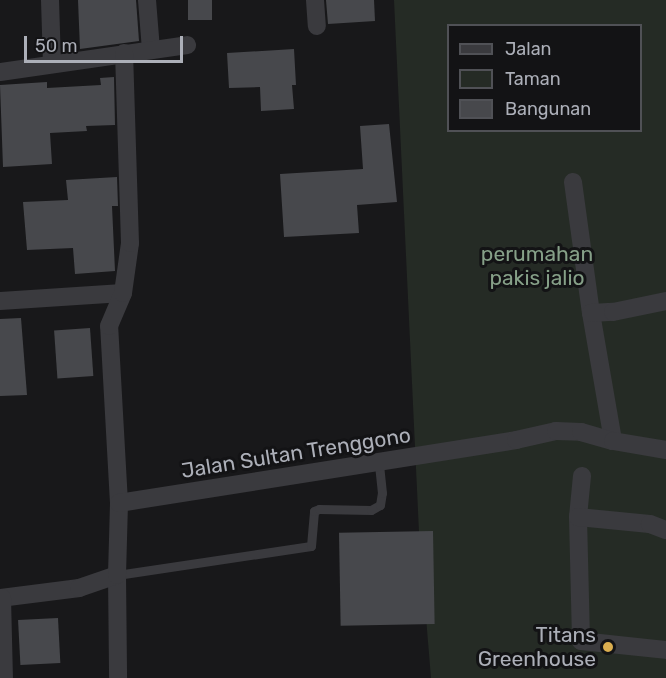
<!DOCTYPE html>
<html>
<head>
<meta charset="utf-8">
<style>
  body { margin:0 }
  #map { position:relative; width:666px; height:678px; overflow:hidden; background:#18181a; font-family:Rubik,sans-serif }
  div>[style] { position:absolute }
  .green>* { inset:0; background:#252b25 }
  .building>* { inset:0; background:#47484c; transform-origin:0 0 }
  .lane>* { height:9px; margin:-4.5px; padding:0 4.5px; transform-origin:4.5px; border-radius:4.5px; background:#3a3a3e }
  .street>* { height:18px; margin:-9px; padding:0 9px; transform-origin:9px; border-radius:9px; background:#3a3a3e }
  .dots>* { width:16px; height:16px; translate:-50% -50%; box-sizing:border-box; border:3px solid #131315; border-radius:50% }
  span { translate:-50% -50%; white-space:nowrap; text-align:center; line-height:1.15; -webkit-text-stroke:6px #131315; paint-order:stroke }
  .park-label { font-size:21px; color:#86a088 }
  .street-label { font-size:21px; color:#acafb8 }
  .poi-label { font-size:21px; color:#acafb8 }
  .right { translate:-100% -50%; text-align:right }
  .legend { position:absolute; left:447px; top:24px; width:195px; height:108px; box-sizing:border-box; background:#131315; border:2px solid #505156; margin:0; padding:8px 10px; list-style:none; font-size:18px; color:#acafb8 }
  .legend li { display:flex; align-items:center; gap:12px; height:30px }
  .legend b { width:30px; border:2px solid #505156 }
  .scale { position:absolute; left:24px; top:36px; width:159px; height:27px; box-sizing:border-box; border:3px solid #acafb8; border-top:0; padding-left:8px; font-size:18px; line-height:21px; white-space:nowrap; color:#acafb8; -webkit-text-stroke:4px #131315; paint-order:stroke }
</style>
</head>
<body>
<div id="map">
  <div class="green">
    <div style="clip-path:polygon(evenodd,394px 0,666px 0,666px 678px,431px 678px,419px 532px,394px 0,448px 26px,640px 26px,640px 130px,448px 130px,448px 26px)"></div>
  </div>
  <div class="building">
    <div style="clip-path:polygon(78px 0,136px 0,139px 41px,80px 49px)"></div>
    <div style="left:188px;top:0;width:24px;height:20px"></div>
    <div style="clip-path:polygon(326px 0,374px 0,375px 21px,328px 24px)"></div>
    <div style="clip-path:polygon(294px 49px,296px 85px,292px 85px,294px 109px,261px 111px,260px 87px,229px 88px,227px 53px)"></div>
    <div style="clip-path:polygon(114px 77px,115px 125px,86px 126px,87px 131px,50px 133px,52px 164px,3px 167px,0 85px,47px 82px,47px 88px,101px 85px,100px 78px)"></div>
    <div style="clip-path:polygon(389px 124px,397px 202px,357px 205px,359px 233px,284px 237px,280px 174px,363px 169px,360px 126px)"></div>
    <div style="clip-path:polygon(117px 177px,118px 206px,112px 206px,115px 271px,75px 274px,73px 248px,27px 250px,23px 202px,68px 200px,66px 180px)"></div>
    <div style="clip-path:polygon(21px 318px,27px 395px,0 396px,0 319px)"></div>
    <div style="left:90px;top:328px;width:48px;height:36px;rotate:86deg"></div>
    <div style="left:433px;top:531px;width:93px;height:94px;rotate:89deg"></div>
    <div style="left:58px;top:618px;width:45px;height:40px;rotate:87deg"></div>
  </div>
  <div class="lane">
    <div style="left:117px;top:575px;width:196px;rotate:-8.5deg"></div>
    <div style="left:311px;top:546px;width:35px;rotate:-85deg"></div>
    <div style="left:314px;top:511px;width:5px;rotate:-22deg"></div>
    <div style="left:319px;top:509px;width:52px;rotate:1.1deg"></div>
    <div style="left:371px;top:510px;width:10px;rotate:-29deg"></div>
    <div style="left:380px;top:505px;width:12px;rotate:-81deg"></div>
    <div style="left:382px;top:493px;width:31px;rotate:-96deg"></div>
  </div>
  <div class="street">
    <div style="left:50px;top:0;width:63px;rotate:88.2deg"></div>
    <div style="left:147px;top:0;width:50px;rotate:85.4deg"></div>
    <div style="left:315px;top:0;width:26px;rotate:86deg"></div>
    <div style="left:0;top:72px;width:189px;rotate:-8.2deg"></div>
    <div style="left:573px;top:182px;width:132px;rotate:82.2deg"></div>
    <div style="left:591px;top:313px;width:130px;rotate:80.2deg"></div>
    <div style="left:0;top:301px;width:123px;rotate:-3.7deg"></div>
    <div style="left:591px;top:313px;width:22px;rotate:-3deg"></div>
    <div style="left:613px;top:312px;width:54px;rotate:-11.7deg"></div>
    <div style="left:582px;top:476px;width:41px;rotate:95.6deg"></div>
    <div style="left:578px;top:517px;width:124px;rotate:88.6deg"></div>
    <div style="left:581px;top:641px;width:85px;rotate:6deg"></div>
    <div style="left:119px;top:503px;width:177px;rotate:-93.2deg"></div>
    <div style="left:109px;top:326px;width:36px;rotate:-67deg"></div>
    <div style="left:123px;top:293px;width:50px;rotate:-82deg"></div>
    <div style="left:130px;top:243px;width:190px;rotate:-91.8deg"></div>
    <div style="left:578px;top:517px;width:72px;rotate:5.6deg"></div>
    <div style="left:650px;top:524px;width:17px;rotate:21deg"></div>
    <div style="left:117px;top:575px;width:103px;rotate:89.4deg"></div>
    <div style="left:0;top:598px;width:80px;rotate:-7.2deg"></div>
    <div style="left:79px;top:588px;width:40px;rotate:-18.9deg"></div>
    <div style="left:117px;top:575px;width:72px;rotate:-88.4deg"></div>
    <div style="left:119px;top:503px;width:402px;rotate:-9deg"></div>
    <div style="left:516px;top:440px;width:41px;rotate:-12.7deg"></div>
    <div style="left:556px;top:431px;width:25px;rotate:2deg"></div>
    <div style="left:581px;top:432px;width:33px;rotate:16deg"></div>
    <div style="left:613px;top:441px;width:54px;rotate:9.6deg"></div>
    <div style="left:2px;top:598px;width:80px;rotate:88.6deg"></div>
  </div>
  <div class="dots">
    <div style="left:608px;top:647px;background:#dbae4f"></div>
  </div>
  <div class="park-label">
    <span style="left:537px;top:266px">perumahan<br>pakis jalio</span>
  </div>
  <div class="street-label">
    <span style="left:296px;top:453px;rotate:-9deg">Jalan Sultan Trenggono</span>
  </div>
  <div class="poi-label">
    <span class="right" style="left:596px;top:647px">Titans<br>Greenhouse</span>
  </div>
  <ul class="legend">
  <li><b style="height:8px;background:#3a3a3e"></b>Jalan</li>
  <li><b style="height:16px;background:#252b25"></b>Taman</li>
  <li><b style="height:16px;background:#47484c"></b>Bangunan</li>
  </ul>
  <div class="scale">50 m</div>
</div>
</body>
</html>
